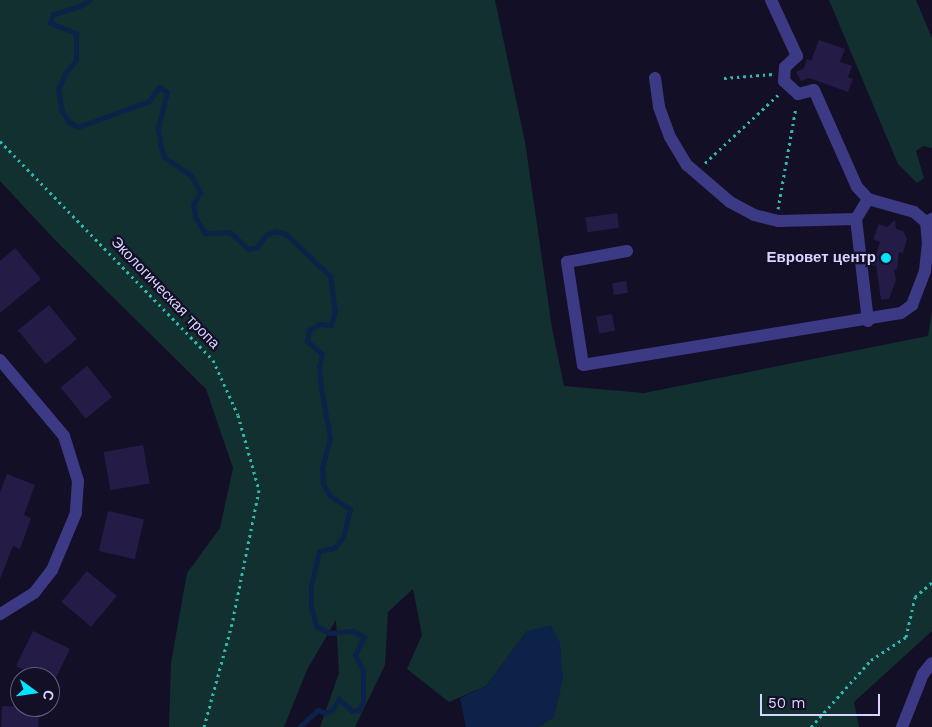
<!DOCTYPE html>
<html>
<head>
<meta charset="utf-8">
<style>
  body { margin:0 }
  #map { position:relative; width:932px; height:727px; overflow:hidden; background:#130f26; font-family:"Work Sans",sans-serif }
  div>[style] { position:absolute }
  .green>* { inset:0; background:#12302f }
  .water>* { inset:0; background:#0c2248 }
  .stream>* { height:5px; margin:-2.5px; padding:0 2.5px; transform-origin:2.5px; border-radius:2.5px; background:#0c2248 }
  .building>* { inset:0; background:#241b47; transform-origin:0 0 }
  .path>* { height:3px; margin-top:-1.5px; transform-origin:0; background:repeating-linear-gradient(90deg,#2fb8b0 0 2.5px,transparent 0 6.5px) }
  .minor>* { height:12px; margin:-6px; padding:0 6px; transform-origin:6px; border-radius:6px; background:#3d3a85 }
  .dots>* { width:14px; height:14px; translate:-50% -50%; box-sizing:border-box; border:2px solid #130f26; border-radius:50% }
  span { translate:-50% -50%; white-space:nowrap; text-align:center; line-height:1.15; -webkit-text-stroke:4.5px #130f26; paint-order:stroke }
  .poi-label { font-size:15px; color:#d9d4ff; font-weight:700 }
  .right { translate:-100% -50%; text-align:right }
  .street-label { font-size:15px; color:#d9d4ff }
  .north { position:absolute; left:10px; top:667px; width:50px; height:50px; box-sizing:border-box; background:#130f26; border:1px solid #625e7d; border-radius:50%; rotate:104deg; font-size:14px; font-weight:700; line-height:20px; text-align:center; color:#d9d4ff }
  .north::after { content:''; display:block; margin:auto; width:18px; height:22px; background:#00e5ff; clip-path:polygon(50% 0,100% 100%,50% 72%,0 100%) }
  .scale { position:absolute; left:760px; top:694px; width:120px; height:22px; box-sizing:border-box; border:2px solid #d9d4ff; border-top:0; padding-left:6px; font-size:15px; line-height:18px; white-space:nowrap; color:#d9d4ff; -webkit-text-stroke:4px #130f26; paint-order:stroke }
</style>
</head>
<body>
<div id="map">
  <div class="green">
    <div style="clip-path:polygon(0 0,495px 0,525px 142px,552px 328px,564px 386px,644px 393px,928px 336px,932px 311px,932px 631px,854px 702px,859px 727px,538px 727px,554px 717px,527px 631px,486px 686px,449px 702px,407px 669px,422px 635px,413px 589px,388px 612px,385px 665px,355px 727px,320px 727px,339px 673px,336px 620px,307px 670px,284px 727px,169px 727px,171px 663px,187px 573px,220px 528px,233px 468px,206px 389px,55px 240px,0 181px)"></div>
    <div style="clip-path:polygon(829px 0,916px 0,932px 38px,932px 148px,923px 146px,916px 151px,924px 178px,917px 183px,898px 164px)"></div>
  </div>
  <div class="water">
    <div style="clip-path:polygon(551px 625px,560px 643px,563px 679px,554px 717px,538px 727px,466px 727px,460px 698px,486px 686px,527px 631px)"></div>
  </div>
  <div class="stream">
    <div style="left:90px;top:0;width:12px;rotate:149deg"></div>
    <div style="left:80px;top:6px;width:28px;rotate:163deg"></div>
    <div style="left:53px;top:14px;width:9px;rotate:108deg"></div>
    <div style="left:50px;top:23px;width:28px;rotate:21deg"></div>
    <div style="left:76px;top:33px;width:27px;rotate:90deg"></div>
    <div style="left:76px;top:60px;width:16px;rotate:130deg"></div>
    <div style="left:66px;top:72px;width:19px;rotate:115deg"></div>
    <div style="left:58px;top:89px;width:22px;rotate:80deg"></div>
    <div style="left:62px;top:111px;width:12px;rotate:59deg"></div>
    <div style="left:68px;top:121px;width:12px;rotate:31deg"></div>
    <div style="left:78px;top:127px;width:76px;rotate:-20.1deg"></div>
    <div style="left:149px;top:101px;width:17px;rotate:-54deg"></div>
    <div style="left:159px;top:87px;width:9px;rotate:32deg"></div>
    <div style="left:167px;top:92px;width:38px;rotate:104deg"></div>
    <div style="left:158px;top:129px;width:17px;rotate:80deg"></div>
    <div style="left:161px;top:146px;width:11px;rotate:75deg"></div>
    <div style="left:164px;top:157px;width:32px;rotate:34deg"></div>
    <div style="left:191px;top:175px;width:20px;rotate:63deg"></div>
    <div style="left:200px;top:193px;width:13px;rotate:122deg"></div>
    <div style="left:193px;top:204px;width:13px;rotate:81deg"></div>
    <div style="left:195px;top:217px;width:19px;rotate:58deg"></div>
    <div style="left:205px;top:233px;width:25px;rotate:-2deg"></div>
    <div style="left:230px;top:232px;width:25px;rotate:43deg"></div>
    <div style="left:248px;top:249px;width:9px;rotate:-13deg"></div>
    <div style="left:257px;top:247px;width:15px;rotate:-53deg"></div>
    <div style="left:266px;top:235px;width:10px;rotate:-24deg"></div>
    <div style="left:275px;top:231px;width:11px;rotate:15deg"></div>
    <div style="left:286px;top:234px;width:61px;rotate:43.7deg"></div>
    <div style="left:330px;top:276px;width:34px;rotate:82deg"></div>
    <div style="left:335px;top:310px;width:16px;rotate:105deg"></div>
    <div style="left:331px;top:325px;width:12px;rotate:-175deg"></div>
    <div style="left:319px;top:324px;width:12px;rotate:149deg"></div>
    <div style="left:309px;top:330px;width:11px;rotate:100deg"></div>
    <div style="left:307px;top:341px;width:20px;rotate:41deg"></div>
    <div style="left:322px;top:354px;width:12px;rotate:104deg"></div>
    <div style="left:319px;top:366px;width:22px;rotate:85deg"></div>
    <div style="left:321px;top:388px;width:51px;rotate:79.8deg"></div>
    <div style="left:330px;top:438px;width:31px;rotate:105deg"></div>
    <div style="left:322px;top:468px;width:16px;rotate:86deg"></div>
    <div style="left:323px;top:484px;width:14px;rotate:60deg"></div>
    <div style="left:330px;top:496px;width:24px;rotate:33deg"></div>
    <div style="left:350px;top:509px;width:29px;rotate:104deg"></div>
    <div style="left:343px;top:537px;width:14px;rotate:129deg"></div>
    <div style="left:334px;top:548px;width:15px;rotate:169deg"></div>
    <div style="left:319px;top:551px;width:37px;rotate:103deg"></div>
    <div style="left:311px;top:587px;width:20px;rotate:90deg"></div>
    <div style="left:311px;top:607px;width:20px;rotate:75deg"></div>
    <div style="left:316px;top:626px;width:15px;rotate:28deg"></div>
    <div style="left:329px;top:633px;width:24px;rotate:-5deg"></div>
    <div style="left:353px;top:631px;width:13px;rotate:29deg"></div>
    <div style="left:364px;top:637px;width:20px;rotate:117deg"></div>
    <div style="left:355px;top:655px;width:18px;rotate:63deg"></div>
    <div style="left:363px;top:671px;width:31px;rotate:90deg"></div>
    <div style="left:363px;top:702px;width:9px;rotate:117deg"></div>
    <div style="left:359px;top:710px;width:7px;rotate:172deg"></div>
    <div style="left:352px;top:711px;width:18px;rotate:-137deg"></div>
    <div style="left:339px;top:699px;width:13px;rotate:122deg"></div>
    <div style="left:332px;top:710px;width:8px;rotate:157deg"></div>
    <div style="left:325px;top:713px;width:8px;rotate:-157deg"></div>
    <div style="left:318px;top:710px;width:25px;rotate:138deg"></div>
  </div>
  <div class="building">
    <div style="clip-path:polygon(819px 40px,845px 49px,840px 62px,852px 66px,848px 77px,853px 79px,848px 92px,809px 78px,801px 81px,796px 72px,804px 68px,807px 59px,811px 61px)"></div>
    <div style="left:617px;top:213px;width:15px;height:32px;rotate:82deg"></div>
    <div style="clip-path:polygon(895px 220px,896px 229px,903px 231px,907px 239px,903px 253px,899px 252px,897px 269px,894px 270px,896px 280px,889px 299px,881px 300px,876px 265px,872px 266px,880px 242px,873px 239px,879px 224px,887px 227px)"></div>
    <div style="clip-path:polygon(15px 248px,41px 279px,0 313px,0 261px)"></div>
    <div style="left:626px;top:281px;width:12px;height:14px;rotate:81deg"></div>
    <div style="left:49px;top:305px;width:44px;height:40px;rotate:51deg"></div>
    <div style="left:612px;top:314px;width:17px;height:16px;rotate:80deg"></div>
    <div style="left:87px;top:366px;width:40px;height:34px;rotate:51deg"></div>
    <div style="left:143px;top:445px;width:39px;height:40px;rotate:80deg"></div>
    <div style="clip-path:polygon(7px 474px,35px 485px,24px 515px,31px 518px,20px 549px,13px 546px,0 579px,0 492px)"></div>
    <div style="left:108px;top:511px;width:37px;height:41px;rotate:13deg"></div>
    <div style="left:87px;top:571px;width:39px;height:40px;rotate:40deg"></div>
    <div style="clip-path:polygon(33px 631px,70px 649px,53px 684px,50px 677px,39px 677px,16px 666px)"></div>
    <div style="left:2px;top:706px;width:37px;height:21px;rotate:2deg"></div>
  </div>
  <div class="path">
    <div style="left:724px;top:78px;width:49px;rotate:-4.7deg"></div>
    <div style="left:0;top:141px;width:305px;rotate:45.8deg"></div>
    <div style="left:213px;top:360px;width:60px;rotate:65.6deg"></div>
    <div style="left:238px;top:415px;width:78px;rotate:74.4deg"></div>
    <div style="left:259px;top:490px;width:137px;rotate:101.4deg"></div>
    <div style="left:232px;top:624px;width:107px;rotate:105.2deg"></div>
    <div style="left:705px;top:163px;width:101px;rotate:-43deg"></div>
    <div style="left:778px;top:209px;width:104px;rotate:-80deg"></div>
    <div style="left:811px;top:727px;width:90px;rotate:-48.2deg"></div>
    <div style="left:871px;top:660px;width:42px;rotate:-33.3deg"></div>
    <div style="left:906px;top:637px;width:41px;rotate:-77.3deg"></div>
    <div style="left:915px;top:597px;width:23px;rotate:-41deg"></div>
  </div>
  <div class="minor">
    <div style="left:771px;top:0;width:62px;rotate:65.1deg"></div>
    <div style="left:797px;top:56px;width:16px;rotate:137deg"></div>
    <div style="left:785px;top:67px;width:14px;rotate:94deg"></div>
    <div style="left:784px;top:81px;width:19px;rotate:43deg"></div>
    <div style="left:798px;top:94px;width:16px;rotate:-14deg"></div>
    <div style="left:814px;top:90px;width:106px;rotate:66.1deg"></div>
    <div style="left:857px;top:187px;width:16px;rotate:47deg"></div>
    <div style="left:868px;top:199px;width:48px;rotate:15.8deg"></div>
    <div style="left:914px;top:212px;width:16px;rotate:40deg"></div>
    <div style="left:926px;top:222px;width:7px;rotate:-27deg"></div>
    <div style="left:655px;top:78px;width:29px;rotate:82deg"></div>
    <div style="left:659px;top:107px;width:32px;rotate:70deg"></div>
    <div style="left:670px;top:137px;width:33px;rotate:59deg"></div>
    <div style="left:687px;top:165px;width:57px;rotate:40.7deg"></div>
    <div style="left:730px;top:202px;width:27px;rotate:28deg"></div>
    <div style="left:754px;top:215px;width:25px;rotate:14deg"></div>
    <div style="left:778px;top:221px;width:78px;rotate:-1.5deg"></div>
    <div style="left:627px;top:251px;width:61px;rotate:169.6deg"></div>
    <div style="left:567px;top:262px;width:104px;rotate:81.2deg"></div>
    <div style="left:583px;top:365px;width:322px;rotate:-9.3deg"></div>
    <div style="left:901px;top:313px;width:14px;rotate:-36deg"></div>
    <div style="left:912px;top:305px;width:36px;rotate:-69deg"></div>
    <div style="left:925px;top:271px;width:27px;rotate:-84deg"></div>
    <div style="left:928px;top:244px;width:22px;rotate:-95deg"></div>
    <div style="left:868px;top:321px;width:103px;rotate:-96.7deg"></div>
    <div style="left:856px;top:219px;width:23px;rotate:-59deg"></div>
    <div style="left:0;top:360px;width:99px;rotate:49.9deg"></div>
    <div style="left:64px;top:436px;width:47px;rotate:72.7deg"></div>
    <div style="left:78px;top:481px;width:32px;rotate:94deg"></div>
    <div style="left:76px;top:513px;width:62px;rotate:112.8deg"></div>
    <div style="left:52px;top:570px;width:29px;rotate:128deg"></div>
    <div style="left:34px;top:593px;width:40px;rotate:148deg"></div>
    <div style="left:902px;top:727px;width:57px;rotate:-68.4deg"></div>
    <div style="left:923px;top:674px;width:14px;rotate:-51deg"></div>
  </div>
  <div class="dots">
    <div style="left:886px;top:258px;background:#00e5ff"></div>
  </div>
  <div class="poi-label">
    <span class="right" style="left:876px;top:258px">Евровет центр</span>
  </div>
  <div class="street-label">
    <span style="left:165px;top:293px;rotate:46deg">Экологическая тропа</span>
  </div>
  <div class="north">С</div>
  <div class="scale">50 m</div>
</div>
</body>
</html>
